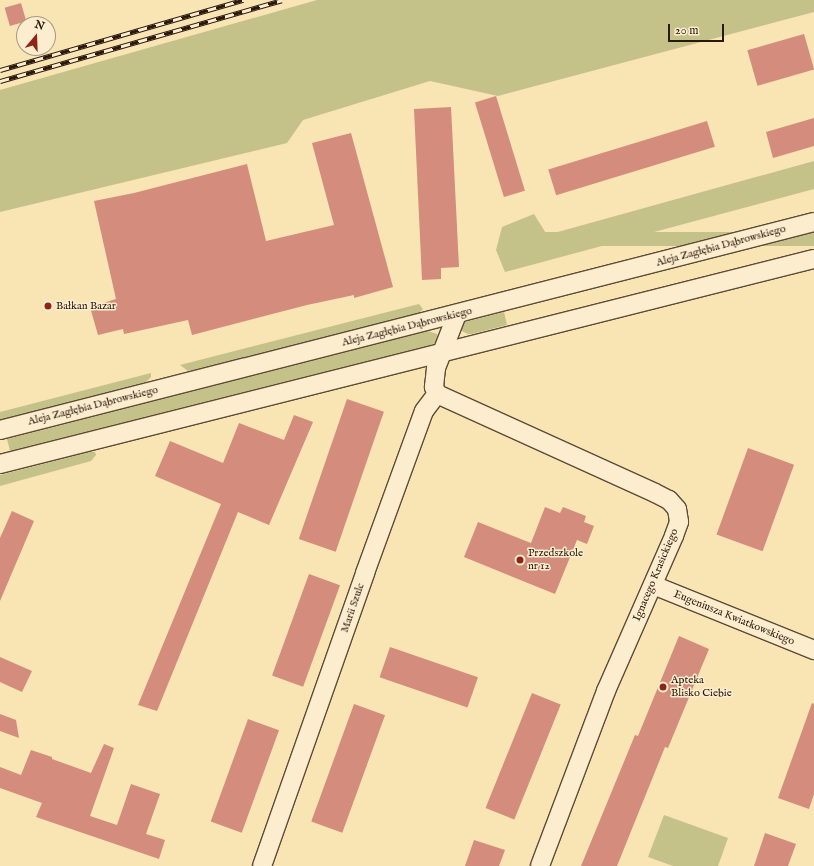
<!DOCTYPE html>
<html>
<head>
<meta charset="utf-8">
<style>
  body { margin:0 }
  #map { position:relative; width:814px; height:866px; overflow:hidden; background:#f9e4b3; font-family:"IM FELL English",serif }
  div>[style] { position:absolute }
  .green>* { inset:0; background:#c4c289; transform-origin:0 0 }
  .building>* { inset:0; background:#d48c7c; transform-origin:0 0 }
  .roads { filter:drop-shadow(1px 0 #5e4b36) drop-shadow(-1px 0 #5e4b36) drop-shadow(0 1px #5e4b36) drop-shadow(0 -1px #5e4b36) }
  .minor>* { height:18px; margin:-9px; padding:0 9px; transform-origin:9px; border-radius:9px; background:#fbedce }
  .rail>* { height:4.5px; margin-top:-2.25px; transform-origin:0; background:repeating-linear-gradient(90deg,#fbedce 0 9px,#2b180d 0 18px); box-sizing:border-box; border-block:1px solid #2b180d }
  .dots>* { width:11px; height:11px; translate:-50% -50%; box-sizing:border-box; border:2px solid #fbedce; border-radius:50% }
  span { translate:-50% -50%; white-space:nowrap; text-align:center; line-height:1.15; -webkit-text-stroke:3px #fbedce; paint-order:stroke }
  .street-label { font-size:11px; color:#2b180d }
  .poi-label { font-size:11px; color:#2b180d }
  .left { translate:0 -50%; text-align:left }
  .north { position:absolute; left:16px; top:16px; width:40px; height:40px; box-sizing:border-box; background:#fbedce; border:1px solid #a89881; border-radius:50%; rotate:19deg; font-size:11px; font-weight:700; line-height:16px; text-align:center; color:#2b180d }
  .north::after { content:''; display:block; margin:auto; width:14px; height:18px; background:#8f2418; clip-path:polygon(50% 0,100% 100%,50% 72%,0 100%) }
  .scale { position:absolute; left:668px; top:24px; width:56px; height:18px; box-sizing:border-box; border:2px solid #2b180d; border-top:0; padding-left:5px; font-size:12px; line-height:14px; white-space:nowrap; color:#2b180d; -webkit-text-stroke:3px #fbedce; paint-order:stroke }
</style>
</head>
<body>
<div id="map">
  <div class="green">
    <div style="clip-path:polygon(317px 0,814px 0,814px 12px,498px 96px,430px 81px,303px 120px,287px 143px,0 212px,0 90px)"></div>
    <div style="clip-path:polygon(814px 161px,814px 189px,505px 272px,496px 250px,502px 227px,534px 214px,547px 235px)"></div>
    <div style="left:814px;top:232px;width:14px;height:309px;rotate:90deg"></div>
    <div style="clip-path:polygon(419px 304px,423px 309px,419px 313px,195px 370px,188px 371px,180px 365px)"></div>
    <div style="clip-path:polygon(504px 312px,507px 325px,472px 334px,468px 334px,462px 331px,462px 326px,465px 322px)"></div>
    <div style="clip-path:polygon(428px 331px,437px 334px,439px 338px,438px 341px,431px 345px,10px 451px,7px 439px)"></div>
    <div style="clip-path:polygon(151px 373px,151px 377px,146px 382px,0 420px,0 412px)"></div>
    <div style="clip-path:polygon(90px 452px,95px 452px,96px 455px,91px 461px,0 486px,0 475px)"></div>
    <div style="clip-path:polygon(664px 815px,728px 838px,718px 866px,673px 866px,648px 857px)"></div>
  </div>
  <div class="building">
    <div style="left:21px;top:3px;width:19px;height:17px;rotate:74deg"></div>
    <div style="left:804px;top:34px;width:37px;height:59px;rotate:74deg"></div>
    <div style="left:496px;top:96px;width:99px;height:22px;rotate:73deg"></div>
    <div style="clip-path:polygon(451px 107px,459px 267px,441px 268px,441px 279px,422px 280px,414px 109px)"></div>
    <div style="clip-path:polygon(814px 118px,814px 146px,773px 158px,766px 132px)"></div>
    <div style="left:707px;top:121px;width:27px;height:166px;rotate:73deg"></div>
    <div style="clip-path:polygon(351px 133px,393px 287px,354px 298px,354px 295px,307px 305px,192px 335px,188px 320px,124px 334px,123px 329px,98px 335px,90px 307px,116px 299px,94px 201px,134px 193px,247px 164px,266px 241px,334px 225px,312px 143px)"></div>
    <div style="left:347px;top:399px;width:39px;height:148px;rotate:19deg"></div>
    <div style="clip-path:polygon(294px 415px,313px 422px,269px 525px,238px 512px,157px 711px,138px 705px,221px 504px,155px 476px,170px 441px,223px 463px,239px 423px,284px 440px)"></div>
    <div style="left:748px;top:448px;width:49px;height:92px;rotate:20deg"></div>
    <div style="clip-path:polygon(545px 507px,560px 513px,563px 507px,586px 516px,584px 522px,594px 526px,587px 544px,577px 540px,555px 594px,464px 557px,478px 522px,531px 543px)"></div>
    <div style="clip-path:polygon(12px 511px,34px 521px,0 601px,0 538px)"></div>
    <div style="left:309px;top:574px;width:33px;height:108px;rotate:20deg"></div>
    <div style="clip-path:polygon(679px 636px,709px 649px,668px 748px,665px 747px,617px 866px,581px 866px,635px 735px,638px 736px)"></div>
    <div style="left:390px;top:647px;width:93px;height:32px;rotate:19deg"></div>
    <div style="clip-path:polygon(0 657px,32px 671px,22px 692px,0 682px)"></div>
    <div style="left:532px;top:693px;width:31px;height:124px;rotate:22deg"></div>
    <div style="clip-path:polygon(812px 703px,814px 704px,814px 794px,809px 809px,778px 798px)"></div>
    <div style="left:354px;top:704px;width:33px;height:125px;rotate:20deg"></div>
    <div style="clip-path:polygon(0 714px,16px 720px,19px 738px,0 731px)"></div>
    <div style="left:248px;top:719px;width:33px;height:109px;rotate:20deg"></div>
    <div style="clip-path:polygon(104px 744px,114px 748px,90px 816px,117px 825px,131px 784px,160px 794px,146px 834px,165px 840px,159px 859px,36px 817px,42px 803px,0 788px,0 767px,21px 775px,31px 750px,52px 757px,52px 759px,91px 773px)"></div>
    <div style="clip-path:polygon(765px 833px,796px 844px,788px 866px,754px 866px)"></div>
    <div style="clip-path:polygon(474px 840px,505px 850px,499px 866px,465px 866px)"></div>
  </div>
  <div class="roads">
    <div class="minor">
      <div style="left:437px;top:394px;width:239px;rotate:24.4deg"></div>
      <div style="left:655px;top:493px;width:16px;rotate:27deg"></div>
      <div style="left:669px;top:500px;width:12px;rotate:48deg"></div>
      <div style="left:677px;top:509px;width:13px;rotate:81deg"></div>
      <div style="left:679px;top:522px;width:15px;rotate:110deg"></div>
      <div style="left:674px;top:536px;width:169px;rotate:113.7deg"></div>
      <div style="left:606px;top:691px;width:187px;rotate:110.7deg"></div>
      <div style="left:437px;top:394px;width:8px;rotate:-113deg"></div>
      <div style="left:434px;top:387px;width:19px;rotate:-84deg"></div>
      <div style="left:436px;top:368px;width:58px;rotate:-68.7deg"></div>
      <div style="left:0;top:430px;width:840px;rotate:-14.33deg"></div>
      <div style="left:0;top:464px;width:839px;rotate:-14.14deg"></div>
      <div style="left:653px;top:585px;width:174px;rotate:22deg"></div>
      <div style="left:262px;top:866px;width:311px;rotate:-70.6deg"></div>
      <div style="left:365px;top:573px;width:172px;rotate:-70deg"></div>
      <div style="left:424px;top:411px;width:21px;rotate:-53deg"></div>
    </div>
  </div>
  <div class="rail">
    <div style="left:0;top:70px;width:253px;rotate:-16.1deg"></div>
    <div style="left:0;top:81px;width:293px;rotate:-16deg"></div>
  </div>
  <div class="dots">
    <div style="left:48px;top:306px;background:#8f2418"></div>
    <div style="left:520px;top:560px;background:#8f2418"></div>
    <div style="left:663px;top:687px;background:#8f2418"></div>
  </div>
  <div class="street-label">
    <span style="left:721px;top:246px;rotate:-15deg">Aleja Zagłębia Dąbrowskiego</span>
    <span style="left:407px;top:327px;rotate:-14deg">Aleja Zagłębia Dąbrowskiego</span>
    <span style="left:93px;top:406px;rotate:-14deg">Aleja Zagłębia Dąbrowskiego</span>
    <span style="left:656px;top:575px;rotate:-67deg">Ignacego Krasickiego</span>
    <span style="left:353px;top:608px;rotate:-71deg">Marii Szulc</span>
    <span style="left:734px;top:618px;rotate:22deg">Eugeniusza Kwiatkowskiego</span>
  </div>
  <div class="poi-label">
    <span class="left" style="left:56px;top:306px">Bałkan Bazar</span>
    <span class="left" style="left:528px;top:560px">Przedszkole<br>nr 12</span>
    <span class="left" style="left:671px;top:687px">Apteka<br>Blisko Ciebie</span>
  </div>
  <div class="north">N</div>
  <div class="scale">20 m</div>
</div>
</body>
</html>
